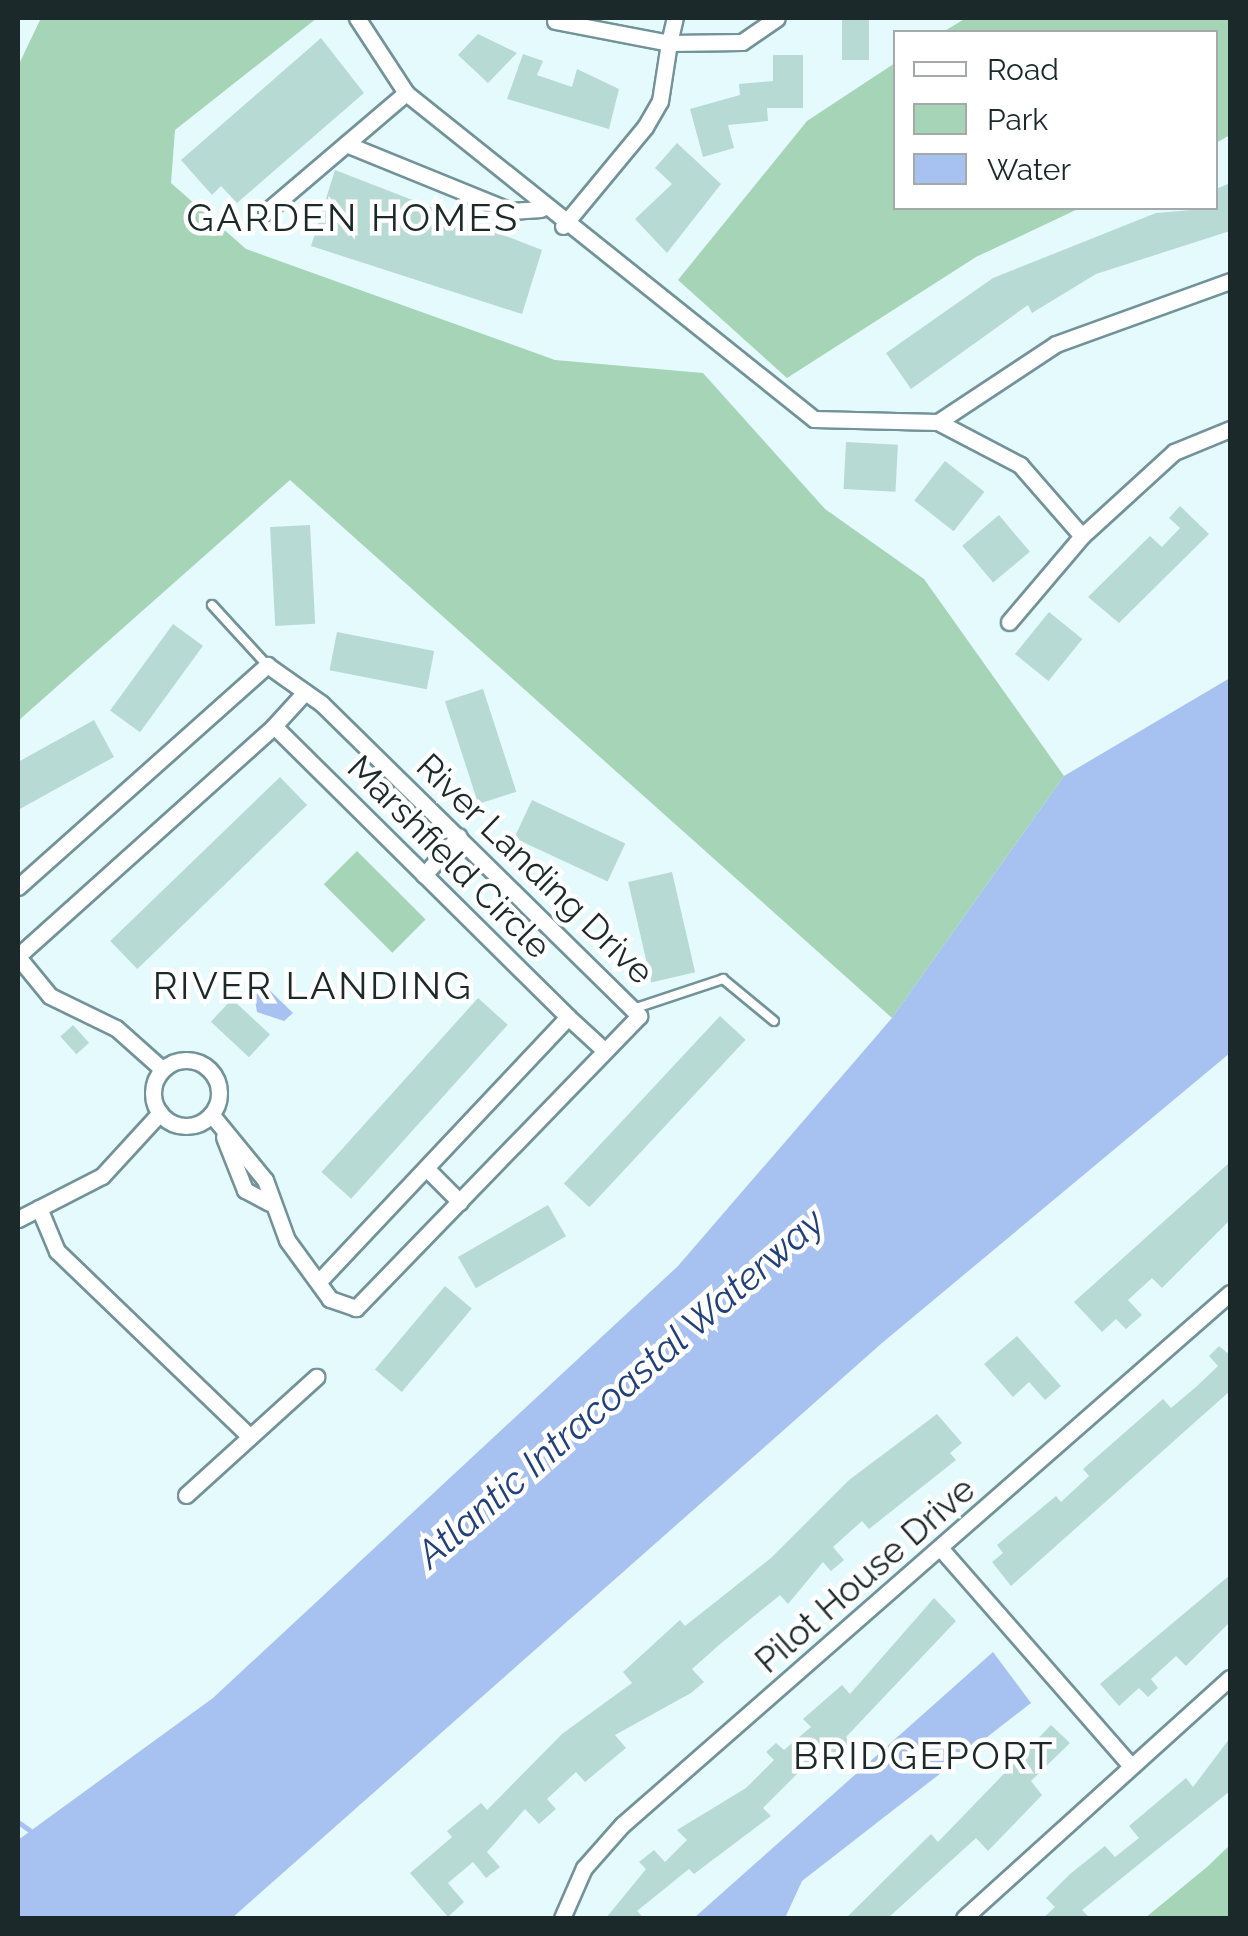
<!DOCTYPE html>
<html>
<head>
<meta charset="utf-8">
<style>
  body { margin:0 }
  #map { position:relative; width:1248px; height:1936px; overflow:hidden; background:#e5fafd; font-family:Raleway,sans-serif }
  div>[style] { position:absolute }
  .green>* { inset:0; background:#a5d5b6; transform-origin:0 0 }
  .water>* { inset:0; background:#a7c1f1 }
  .stream>* { height:5px; margin:-2.5px; padding:0 2.5px; transform-origin:2.5px; border-radius:2.5px; background:#a7c1f1 }
  .building>* { inset:0; background:#b8dad4; transform-origin:0 0 }
  .roads { filter:drop-shadow(2px 0 #729399) drop-shadow(-2px 0 #729399) drop-shadow(0 2px #729399) drop-shadow(0 -2px #729399) }
  .lane>* { height:8px; margin:-4px; padding:0 4px; transform-origin:4px; border-radius:4px; background:#fff }
  .street>* { height:15px; margin:-7.5px; padding:0 7.5px; transform-origin:7.5px; border-radius:7.5px; background:#fff }
  .street>.ring { margin:-7.5px; padding:0; box-sizing:content-box; background:none; border:15px solid #fff; border-radius:50% }
  span { translate:-50% -50%; white-space:nowrap; text-align:center; line-height:1.15; -webkit-text-stroke:9px #fff; paint-order:stroke }
  .street-label { font-size:35px; color:#1b292b }
  .neighbourhood-label { font-size:38px; color:#1b292b; letter-spacing:2.5px }
  .water-label { font-size:38px; color:#224079; font-style:italic }
  .frame { position:absolute; inset:0; border:20px solid #1b292b; pointer-events:none }
  .legend { position:absolute; left:893px; top:30px; width:325px; height:180px; box-sizing:border-box; background:#fff; border:2px solid #a4a9aa; margin:0; padding:12px 18px; list-style:none; font-size:30px; color:#1b292b }
  .legend li { display:flex; align-items:center; gap:20px; height:50px }
  .legend b { width:50px; border:2px solid #a4a9aa }
</style>
</head>
<body>
<div id="map">
  <div class="green">
    <div style="clip-path:polygon(41px 18px,317px 18px,175px 130px,171px 183px,246px 249px,555px 360px,703px 373px,825px 509px,924px 579px,1064px 776px,892px 1018px,290px 480px,18px 721px,18px 66px)"></div>
    <div style="clip-path:polygon(966px 18px,1230px 18px,1230px 135px,1216px 143px,1216px 32px,943px 32px)"></div>
    <div style="clip-path:polygon(895px 63px,896px 208px,1080px 208px,976px 257px,787px 378px,678px 280px,807px 121px)"></div>
    <div style="left:357px;top:851px;width:97px;height:47px;rotate:45deg"></div>
    <div style="clip-path:polygon(1230px 1845px,1230px 1918px,1145px 1918px,1207px 1867px)"></div>
  </div>
  <div class="water">
    <div style="clip-path:polygon(1230px 678px,1230px 1053px,882px 1343px,232px 1918px,18px 1918px,18px 1840px,213px 1698px,678px 1266px,892px 1018px,1064px 776px)"></div>
    <div style="clip-path:polygon(261px 982px,293px 1013px,284px 1021px,257px 1012px,253px 989px)"></div>
    <div style="clip-path:polygon(993px 1652px,1031px 1703px,802px 1881px,785px 1918px,694px 1918px)"></div>
  </div>
  <div class="stream">
    <div style="left:18px;top:1822px;width:16px;rotate:35deg"></div>
  </div>
  <div class="building">
    <div style="left:842px;top:18px;width:27px;height:42px"></div>
    <div style="clip-path:polygon(478px 34px,517px 53px,488px 83px,458px 55px)"></div>
    <div style="clip-path:polygon(321px 38px,364px 93px,237px 203px,221px 186px,212px 195px,181px 160px)"></div>
    <div style="clip-path:polygon(523px 54px,543px 61px,537px 75px,572px 87px,577px 69px,619px 89px,609px 129px,507px 99px)"></div>
    <div style="clip-path:polygon(773px 55px,803px 55px,803px 108px,767px 108px,768px 121px,728px 125px,734px 148px,703px 157px,690px 109px,740px 95px,739px 84px,773px 81px)"></div>
    <div style="clip-path:polygon(677px 143px,721px 184px,667px 253px,635px 219px,672px 184px,655px 168px)"></div>
    <div style="clip-path:polygon(335px 170px,542px 250px,522px 314px,311px 246px)"></div>
    <div style="clip-path:polygon(1230px 183px,1230px 231px,1096px 274px,1032px 313px,1028px 305px,911px 389px,886px 353px,993px 278px,1156px 213px,1216px 208px,1216px 189px)"></div>
    <div style="left:846px;top:442px;width:52px;height:47px;rotate:3deg"></div>
    <div style="left:945px;top:461px;width:50px;height:50px;rotate:38deg"></div>
    <div style="clip-path:polygon(1180px 506px,1209px 534px,1119px 623px,1088px 597px,1150px 536px,1162px 547px,1180px 528px,1169px 518px)"></div>
    <div style="left:999px;top:515px;width:48px;height:48px;rotate:50deg"></div>
    <div style="left:310px;top:525px;width:99px;height:40px;rotate:87deg"></div>
    <div style="left:1049px;top:612px;width:43px;height:54px;rotate:39deg"></div>
    <div style="left:173px;top:624px;width:37px;height:107px;rotate:36deg"></div>
    <div style="left:337px;top:632px;width:99px;height:39px;rotate:11deg"></div>
    <div style="left:483px;top:689px;width:108px;height:40px;rotate:72deg"></div>
    <div style="clip-path:polygon(94px 720px,114px 757px,18px 810px,18px 762px)"></div>
    <div style="left:280px;top:777px;width:39px;height:236px;rotate:46deg"></div>
    <div style="left:532px;top:800px;width:103px;height:42px;rotate:25deg"></div>
    <div style="left:672px;top:872px;width:103px;height:45px;rotate:77deg"></div>
    <div style="left:478px;top:998px;width:40px;height:234px;rotate:42deg"></div>
    <div style="left:232px;top:999px;width:52px;height:31px;rotate:43deg"></div>
    <div style="left:720px;top:1016px;width:35px;height:229px;rotate:43deg"></div>
    <div style="left:73px;top:1025px;width:24px;height:17px;rotate:48deg"></div>
    <div style="clip-path:polygon(1230px 1162px,1230px 1220px,1162px 1288px,1152px 1278px,1128px 1300px,1142px 1315px,1126px 1329px,1116px 1319px,1102px 1332px,1074px 1302px)"></div>
    <div style="left:548px;top:1205px;width:36px;height:104px;rotate:60deg"></div>
    <div style="left:445px;top:1286px;width:35px;height:109px;rotate:40deg"></div>
    <div style="clip-path:polygon(1017px 1336px,1061px 1386px,1045px 1400px,1029px 1382px,1013px 1397px,984px 1364px)"></div>
    <div style="clip-path:polygon(1219px 1346px,1230px 1355px,1230px 1391px,1011px 1586px,992px 1562px,1003px 1553px,997px 1545px,1056px 1496px,1061px 1502px,1089px 1476px,1083px 1469px,1163px 1399px,1171px 1408px,1197px 1386px,1218px 1366px,1209px 1356px)"></div>
    <div style="clip-path:polygon(937px 1414px,962px 1443px,950px 1453px,956px 1460px,869px 1529px,862px 1521px,833px 1547px,844px 1560px,831px 1571px,823px 1562px,788px 1604px,780px 1595px,719px 1645px,692px 1669px,704px 1682px,691px 1693px,615px 1735px,626px 1748px,585px 1782px,576px 1772px,547px 1799px,556px 1809px,539px 1824px,525px 1809px,487px 1852px,500px 1867px,486px 1878px,473px 1862px,448px 1883px,464px 1902px,448px 1917px,410px 1873px,452px 1837px,447px 1831px,481px 1803px,487px 1810px,562px 1734px,632px 1683px,623px 1672px,680px 1620px,685px 1626px,771px 1558px,849px 1480px)"></div>
    <div style="clip-path:polygon(1230px 1575px,1230px 1622px,1186px 1666px,1176px 1656px,1151px 1679px,1158px 1688px,1148px 1697px,1139px 1688px,1119px 1706px,1100px 1684px)"></div>
    <div style="clip-path:polygon(934px 1598px,956px 1621px,846px 1737px,851px 1742px,819px 1770px,811px 1760px,763px 1808px,771px 1816px,694px 1874px,689px 1869px,637px 1911px,644px 1918px,606px 1918px,646px 1869px,639px 1862px,654px 1850px,665px 1862px,687px 1840px,677px 1830px,746px 1788px,774px 1760px,766px 1752px,776px 1743px,784px 1750px,811px 1727px,803px 1719px,842px 1685px,850px 1694px)"></div>
    <div style="clip-path:polygon(1051px 1725px,1070px 1743px,1031px 1781px,1042px 1795px,988px 1851px,976px 1838px,888px 1918px,846px 1918px,931px 1834px,938px 1842px)"></div>
    <div style="clip-path:polygon(1230px 1738px,1230px 1791px,1082px 1910px,1090px 1918px,1043px 1918px,1055px 1907px,1046px 1898px,1070px 1874px,1105px 1846px,1115px 1857px,1139px 1838px,1129px 1826px,1186px 1778px,1193px 1787px)"></div>
  </div>
  <div class="roads">
    <div class="lane">
      <div style="left:212px;top:605px;width:81px;rotate:47.5deg"></div>
      <div style="left:636px;top:1008px;width:92px;rotate:-18.4deg"></div>
      <div style="left:723px;top:979px;width:66px;rotate:39.5deg"></div>
    </div>
    <div class="street">
      <div style="left:357px;top:18px;width:90px;rotate:56.8deg"></div>
      <div style="left:406px;top:93px;width:522px;rotate:38.63deg"></div>
      <div style="left:814px;top:419px;width:124px;rotate:1.4deg"></div>
      <div style="left:938px;top:422px;width:141px;rotate:-33.5deg"></div>
      <div style="left:1056px;top:344px;width:185px;rotate:-19.9deg"></div>
      <div style="left:555px;top:21px;width:116px;rotate:10.9deg"></div>
      <div style="left:669px;top:43px;width:26px;rotate:-77deg"></div>
      <div style="left:346px;top:144px;width:178px;rotate:22.1deg"></div>
      <div style="left:511px;top:211px;width:30px;rotate:-4deg"></div>
      <div style="left:266px;top:212px;width:184px;rotate:-40.4deg"></div>
      <div style="left:563px;top:226px;width:129px;rotate:-50.4deg"></div>
      <div style="left:645px;top:127px;width:30px;rotate:-60deg"></div>
      <div style="left:660px;top:101px;width:59px;rotate:-81.2deg"></div>
      <div style="left:669px;top:43px;width:73px;rotate:-0.8deg"></div>
      <div style="left:742px;top:42px;width:42px;rotate:-34.4deg"></div>
      <div style="left:938px;top:422px;width:93px;rotate:27.7deg"></div>
      <div style="left:1020px;top:465px;width:94px;rotate:48.9deg"></div>
      <div style="left:1082px;top:536px;width:125px;rotate:-42.4deg"></div>
      <div style="left:1174px;top:452px;width:61px;rotate:-22.3deg"></div>
      <div style="left:1009px;top:622px;width:113px;rotate:-49.7deg"></div>
      <div style="left:274px;top:726px;width:46px;rotate:-47.6deg"></div>
      <div style="left:424px;top:875px;width:52px;rotate:-48.1deg"></div>
      <div style="left:18px;top:887px;width:334px;rotate:-41.7deg"></div>
      <div style="left:267px;top:665px;width:67px;rotate:35.3deg"></div>
      <div style="left:322px;top:704px;width:445px;rotate:44.5deg"></div>
      <div style="left:639px;top:1016px;width:407px;rotate:134.1deg"></div>
      <div style="left:356px;top:1308px;width:28px;rotate:-161deg"></div>
      <div style="left:330px;top:1299px;width:73px;rotate:-126.1deg"></div>
      <div style="left:287px;top:1240px;width:64px;rotate:-110.1deg"></div>
      <div style="left:265px;top:1180px;width:85px;rotate:-129.3deg"></div>
      <div style="left:18px;top:956px;width:344px;rotate:-41.9deg"></div>
      <div style="left:274px;top:726px;width:414px;rotate:44.7deg"></div>
      <div style="left:568px;top:1017px;width:364px;rotate:133.3deg"></div>
      <div style="left:18px;top:957px;width:50px;rotate:50.6deg"></div>
      <div style="left:50px;top:996px;width:73px;rotate:25.9deg"></div>
      <div style="left:116px;top:1028px;width:62px;rotate:41.7deg"></div>
      <div style="left:568px;top:1017px;width:50px;rotate:42.6deg"></div>
      <div class="ring" style="left:153px;top:1060px;width:51px;height:51px"></div>
      <div style="left:224px;top:1137px;width:57px;rotate:68.4deg"></div>
      <div style="left:245px;top:1190px;width:27px;rotate:28deg"></div>
      <div style="left:426px;top:1168px;width:48px;rotate:45deg"></div>
      <div style="left:39px;top:1208px;width:47px;rotate:67.3deg"></div>
      <div style="left:57px;top:1251px;width:267px;rotate:43.9deg"></div>
      <div style="left:18px;top:1219px;width:94px;rotate:-27.1deg"></div>
      <div style="left:102px;top:1176px;width:86px;rotate:-47.4deg"></div>
      <div style="left:186px;top:1495px;width:176px;rotate:-42.2deg"></div>
      <div style="left:942px;top:1550px;width:287px;rotate:48.8deg"></div>
      <div style="left:562px;top:1918px;width:55px;rotate:-66.3deg"></div>
      <div style="left:584px;top:1868px;width:57px;rotate:-48.5deg"></div>
      <div style="left:622px;top:1825px;width:808px;rotate:-41.19deg"></div>
      <div style="left:964px;top:1918px;width:358px;rotate:-42.1deg"></div>
    </div>
  </div>
  <div class="street-label">
    <span style="left:449px;top:857px;rotate:45deg">Marshfield Circle</span>
    <span style="left:535px;top:869px;rotate:44deg">River Landing Drive</span>
    <span style="left:865px;top:1575px;rotate:-41deg">Pilot House Drive</span>
  </div>
  <div class="neighbourhood-label">
    <span style="left:353px;top:218px">GARDEN HOMES</span>
    <span style="left:313px;top:986px">RIVER LANDING</span>
    <span style="left:924px;top:1756px">BRIDGEPORT</span>
  </div>
  <div class="water-label">
    <span style="left:620px;top:1388px;rotate:-41deg">Atlantic Intracoastal Waterway</span>
  </div>
  <div class="frame"></div>
  <ul class="legend">
  <li><b style="height:12px;background:#fff"></b>Road</li>
  <li><b style="height:28px;background:#a5d5b6"></b>Park</li>
  <li><b style="height:28px;background:#a7c1f1"></b>Water</li>
  </ul>
</div>
</body>
</html>
